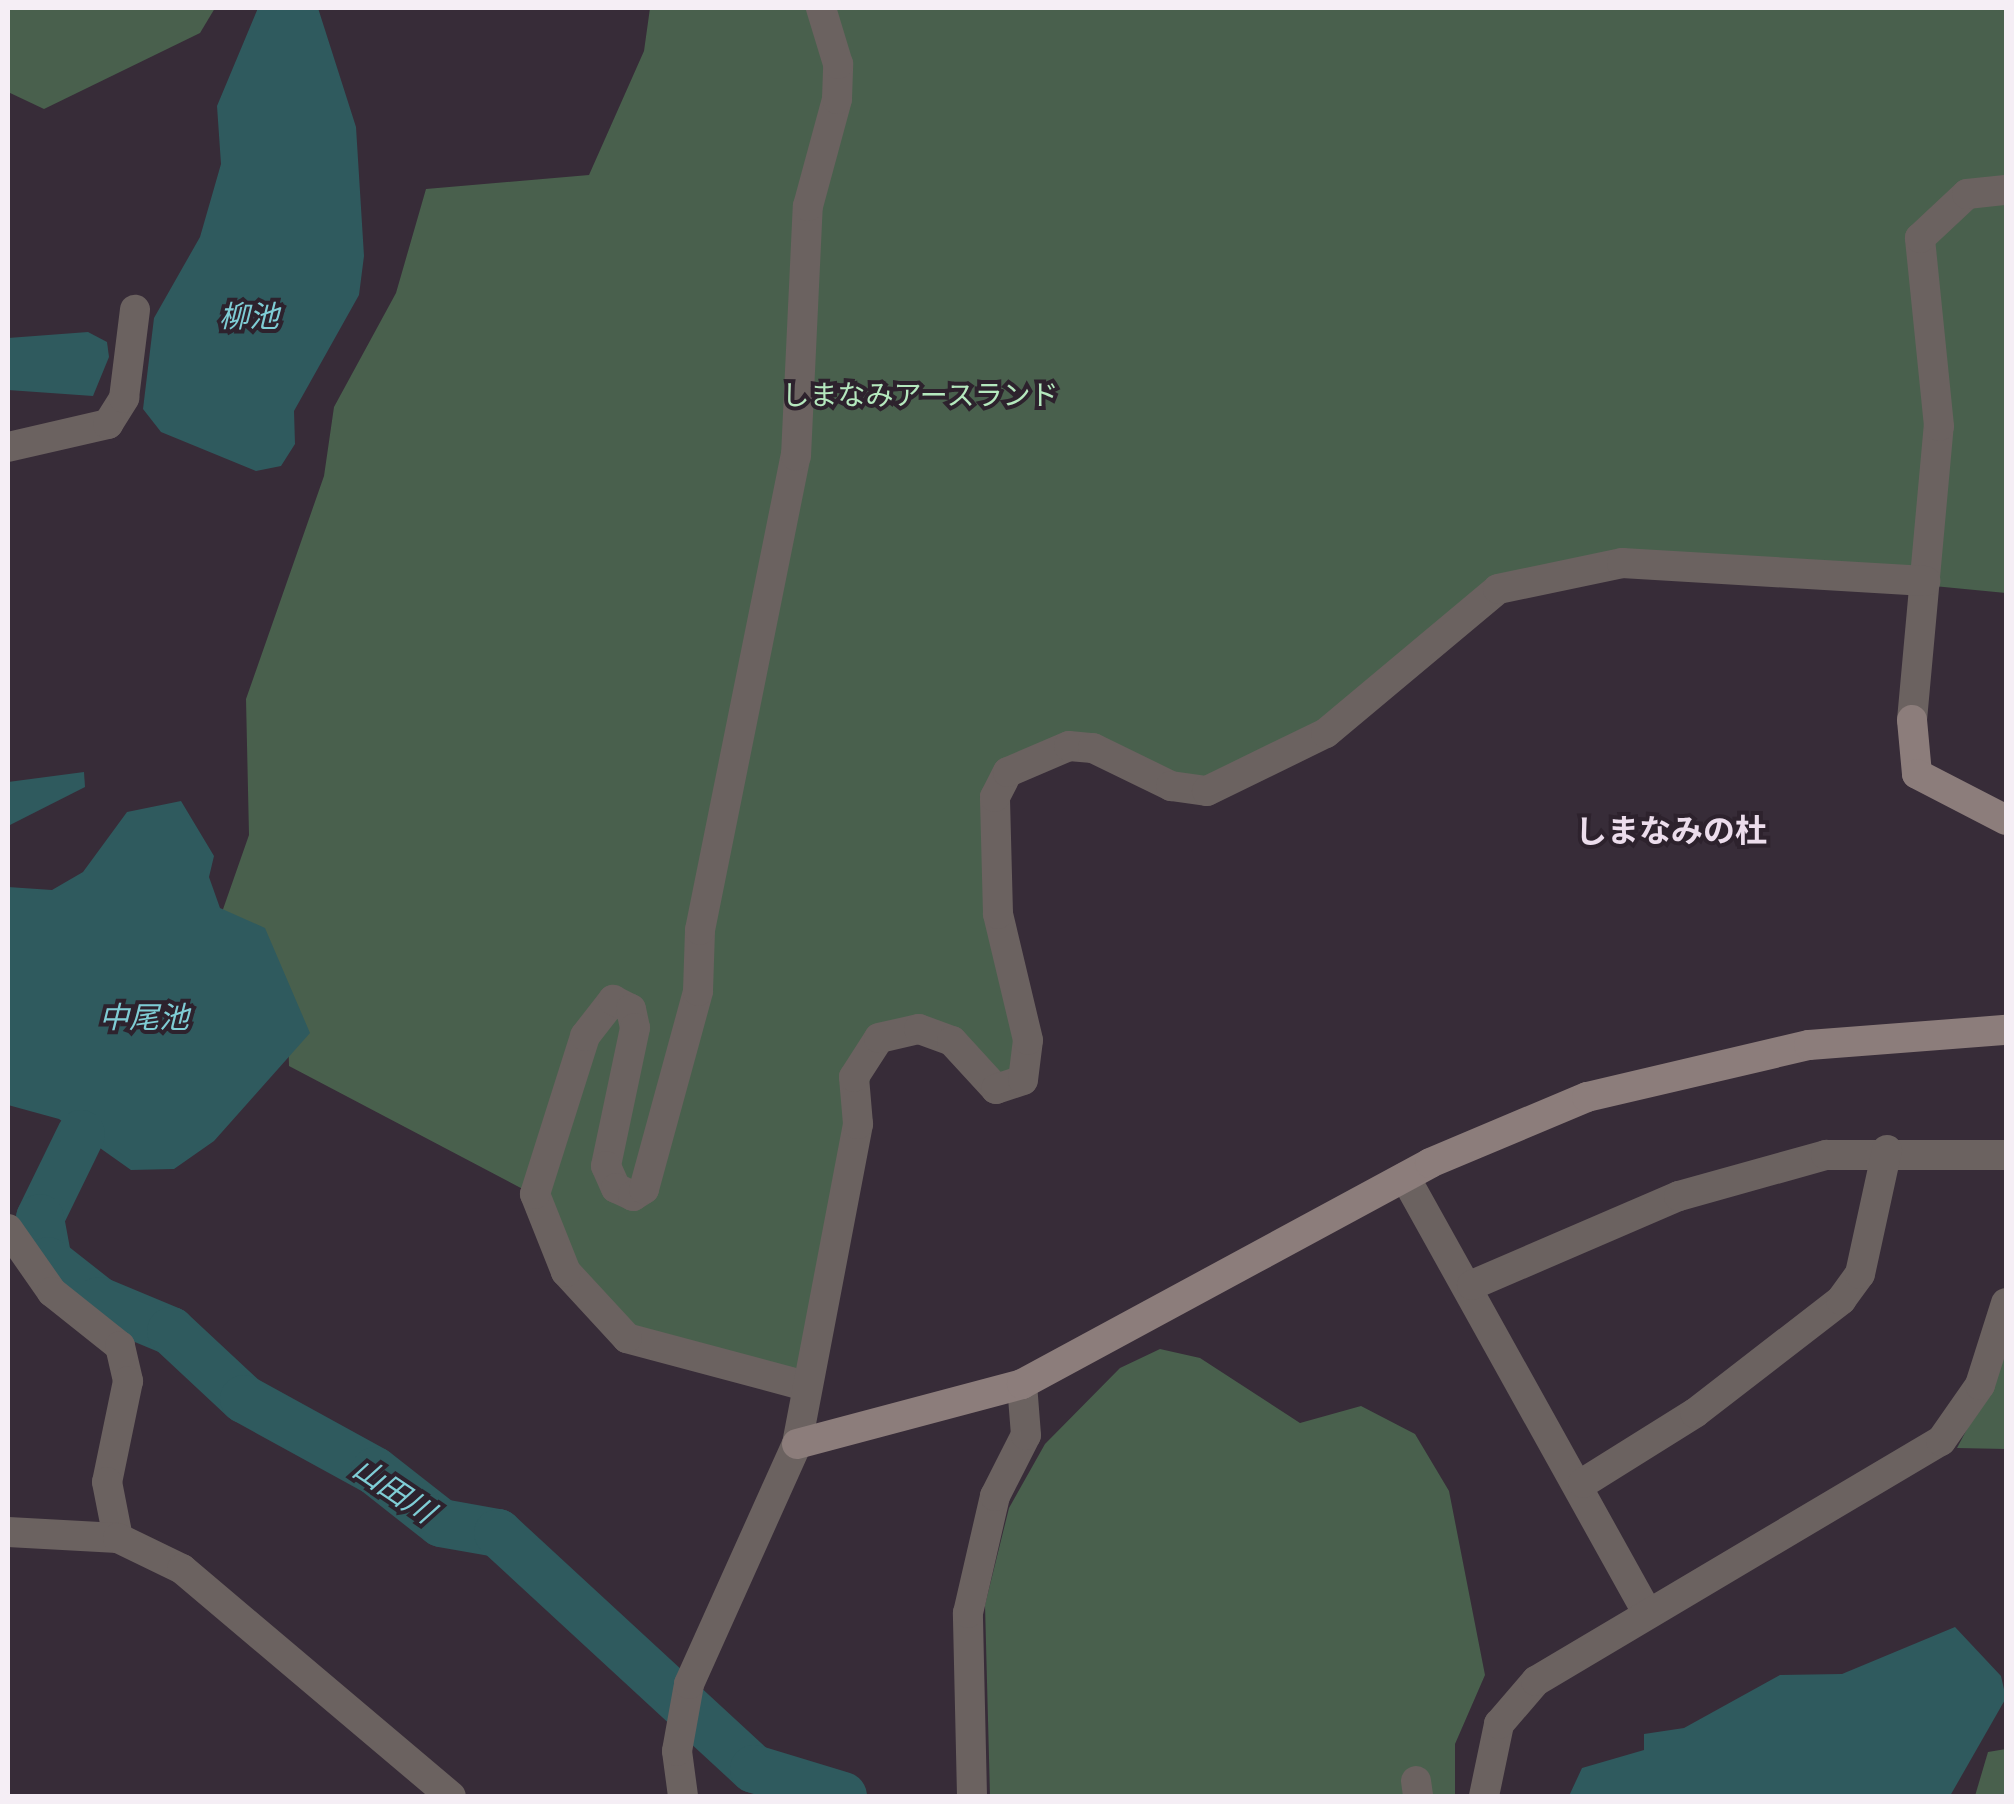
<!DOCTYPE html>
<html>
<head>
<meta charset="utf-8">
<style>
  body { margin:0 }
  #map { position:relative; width:2014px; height:1804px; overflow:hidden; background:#372c38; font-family:"Asap Condensed","Noto Sans JP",sans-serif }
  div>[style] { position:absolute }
  .green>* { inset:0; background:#49604d }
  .water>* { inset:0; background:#2f5a5e }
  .river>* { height:48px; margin:-24px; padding:0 24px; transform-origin:24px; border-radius:24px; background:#2f5a5e }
  .street>* { height:30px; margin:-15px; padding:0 15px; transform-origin:15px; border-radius:15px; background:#6b6260 }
  .secondary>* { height:30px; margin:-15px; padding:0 15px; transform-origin:15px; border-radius:15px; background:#8c7d7b }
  span { translate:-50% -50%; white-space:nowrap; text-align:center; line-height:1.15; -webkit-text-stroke:8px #2d222d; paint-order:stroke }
  .park-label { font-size:28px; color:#b5e8be }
  .water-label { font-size:30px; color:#7fcdd5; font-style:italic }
  .quarter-label { font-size:32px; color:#ecddec; font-weight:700 }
  .frame { position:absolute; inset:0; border:10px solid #f5eef5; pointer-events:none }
</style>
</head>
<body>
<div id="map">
  <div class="green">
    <div style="clip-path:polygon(8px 8px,215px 8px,200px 33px,44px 109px,8px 92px)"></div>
    <div style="clip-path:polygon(650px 8px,2006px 8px,2006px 593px,1738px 567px,1498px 589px,1299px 746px,1207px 791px,1093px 748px,1008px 772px,996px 857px,1028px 1040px,998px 1089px,952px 1041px,879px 1038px,802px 1385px,627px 1338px,566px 1272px,536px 1196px,289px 1066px,288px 1031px,207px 955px,249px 835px,246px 699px,324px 476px,334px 407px,396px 293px,426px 189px,589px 175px,644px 51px)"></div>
    <div style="clip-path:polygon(2006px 1342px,2006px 1449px,1957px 1448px,1994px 1378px)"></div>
    <div style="clip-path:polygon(1160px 1349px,1200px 1358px,1300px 1423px,1361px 1406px,1415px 1434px,1449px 1491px,1485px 1675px,1455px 1744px,1455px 1796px,990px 1796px,985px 1605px,1009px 1508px,1045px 1444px,1120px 1368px)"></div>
    <div style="clip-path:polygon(2006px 1749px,2006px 1796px,1975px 1796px,1988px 1752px)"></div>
  </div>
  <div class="water">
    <div style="clip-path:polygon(258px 8px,318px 8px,356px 127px,364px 256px,359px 295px,294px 411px,295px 444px,281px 466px,256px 471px,161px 432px,143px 409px,154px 318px,200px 237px,221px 164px,217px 106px)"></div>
    <div style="clip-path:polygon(88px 332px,107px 342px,109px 357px,93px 396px,8px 390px,8px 338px)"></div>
    <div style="clip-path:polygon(84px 772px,85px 787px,8px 826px,8px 782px)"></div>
    <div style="clip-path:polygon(181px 801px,214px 856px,209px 877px,220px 908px,265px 928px,310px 1033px,214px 1141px,174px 1169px,131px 1170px,59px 1119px,8px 1105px,8px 887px,52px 890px,83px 872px,127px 812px)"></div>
    <div style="clip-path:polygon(1955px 1627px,2001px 1676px,2006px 1698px,1950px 1796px,1569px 1796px,1582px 1768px,1644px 1750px,1644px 1734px,1684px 1728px,1780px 1675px,1842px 1674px)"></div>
  </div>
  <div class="river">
    <div style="left:81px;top:1134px;width:93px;rotate:116deg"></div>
    <div style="left:40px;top:1218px;width:44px;rotate:79.5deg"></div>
    <div style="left:48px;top:1261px;width:65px;rotate:38.1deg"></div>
    <div style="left:99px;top:1301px;width:78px;rotate:22.6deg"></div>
    <div style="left:171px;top:1331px;width:100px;rotate:43deg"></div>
    <div style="left:244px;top:1399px;width:149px;rotate:28.8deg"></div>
    <div style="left:375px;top:1471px;width:84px;rotate:38.2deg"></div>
    <div style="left:441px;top:1523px;width:58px;rotate:10deg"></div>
    <div style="left:498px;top:1533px;width:348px;rotate:42.7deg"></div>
    <div style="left:754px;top:1769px;width:93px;rotate:16.9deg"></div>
  </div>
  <div class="street">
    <div style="left:8px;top:447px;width:103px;rotate:-13deg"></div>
    <div style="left:108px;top:424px;width:31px;rotate:-58deg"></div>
    <div style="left:124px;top:398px;width:89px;rotate:-82.9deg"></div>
    <div style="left:1912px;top:720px;width:295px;rotate:-84.8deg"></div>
    <div style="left:1939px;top:426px;width:189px;rotate:-95.8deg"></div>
    <div style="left:1920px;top:238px;width:64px;rotate:-43.1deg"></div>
    <div style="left:1967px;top:194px;width:39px;rotate:-6deg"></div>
    <div style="left:1405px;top:1177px;width:500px;rotate:60.92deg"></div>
    <div style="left:8px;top:1229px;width:77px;rotate:55.1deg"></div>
    <div style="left:52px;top:1292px;width:87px;rotate:38.5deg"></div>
    <div style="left:120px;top:1346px;width:36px;rotate:77deg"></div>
    <div style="left:128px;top:1381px;width:103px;rotate:101.7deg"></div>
    <div style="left:107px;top:1482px;width:57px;rotate:78.9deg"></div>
    <div style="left:1472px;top:1285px;width:225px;rotate:-23.3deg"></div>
    <div style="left:1679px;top:1196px;width:153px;rotate:-15.6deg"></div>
    <div style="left:1826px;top:1155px;width:180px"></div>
    <div style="left:802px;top:1385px;width:181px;rotate:-165deg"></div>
    <div style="left:627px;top:1338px;width:90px;rotate:-132.7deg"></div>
    <div style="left:566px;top:1272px;width:84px;rotate:-111.7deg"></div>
    <div style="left:535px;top:1194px;width:166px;rotate:-72.4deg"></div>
    <div style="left:585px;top:1036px;width:46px;rotate:-52.1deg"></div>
    <div style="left:613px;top:1000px;width:20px;rotate:27deg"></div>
    <div style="left:631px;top:1009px;width:19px;rotate:78deg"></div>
    <div style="left:635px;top:1028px;width:141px;rotate:101.9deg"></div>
    <div style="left:606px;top:1166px;width:24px;rotate:66deg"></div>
    <div style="left:616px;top:1188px;width:19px;rotate:25deg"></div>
    <div style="left:633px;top:1196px;width:13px;rotate:-32deg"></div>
    <div style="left:644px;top:1189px;width:205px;rotate:-74.7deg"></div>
    <div style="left:698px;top:991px;width:61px;rotate:-88.1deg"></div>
    <div style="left:700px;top:930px;width:484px;rotate:-78.6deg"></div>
    <div style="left:796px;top:456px;width:250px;rotate:-87.3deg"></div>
    <div style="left:808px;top:206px;width:111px;rotate:-74.8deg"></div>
    <div style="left:837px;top:99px;width:35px;rotate:-88deg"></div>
    <div style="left:838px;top:64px;width:59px;rotate:-106.9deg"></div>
    <div style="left:1583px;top:1483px;width:132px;rotate:-32deg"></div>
    <div style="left:1695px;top:1413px;width:185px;rotate:-37.7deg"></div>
    <div style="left:1841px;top:1300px;width:32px;rotate:-54deg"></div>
    <div style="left:1860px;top:1274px;width:127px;rotate:-77.7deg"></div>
    <div style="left:8px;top:1532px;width:110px;rotate:3.1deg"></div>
    <div style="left:118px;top:1538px;width:71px;rotate:25.8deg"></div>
    <div style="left:182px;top:1569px;width:352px;rotate:40.2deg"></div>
    <div style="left:1416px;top:1781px;width:15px;rotate:82deg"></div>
    <div style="left:683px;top:1796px;width:45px;rotate:-97.6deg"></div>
    <div style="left:677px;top:1751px;width:68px;rotate:-79.8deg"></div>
    <div style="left:689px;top:1684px;width:263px;rotate:-65.8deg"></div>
    <div style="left:797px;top:1444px;width:326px;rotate:-79.2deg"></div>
    <div style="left:858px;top:1124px;width:47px;rotate:-94.9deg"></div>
    <div style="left:854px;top:1077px;width:46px;rotate:-57.3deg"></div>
    <div style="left:879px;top:1038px;width:41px;rotate:-12.7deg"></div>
    <div style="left:919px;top:1029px;width:35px;rotate:20deg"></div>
    <div style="left:952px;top:1041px;width:65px;rotate:47.5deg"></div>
    <div style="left:996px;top:1089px;width:28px;rotate:-18deg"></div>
    <div style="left:1023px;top:1080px;width:40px;rotate:-82.9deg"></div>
    <div style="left:1028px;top:1040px;width:130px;rotate:-103.4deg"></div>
    <div style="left:998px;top:914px;width:117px;rotate:-91.5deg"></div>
    <div style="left:995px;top:797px;width:28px;rotate:-63deg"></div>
    <div style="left:1008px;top:772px;width:66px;rotate:-23.1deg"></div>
    <div style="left:1069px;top:746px;width:24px;rotate:5deg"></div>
    <div style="left:1093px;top:748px;width:87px;rotate:26deg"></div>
    <div style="left:1171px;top:786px;width:36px;rotate:8deg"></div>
    <div style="left:1207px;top:791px;width:132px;rotate:-26deg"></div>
    <div style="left:1326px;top:733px;width:224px;rotate:-39.9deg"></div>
    <div style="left:1498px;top:589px;width:127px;rotate:-11.8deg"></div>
    <div style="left:1622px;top:563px;width:304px;rotate:3.4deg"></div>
    <div style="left:972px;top:1796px;width:183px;rotate:-91.3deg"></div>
    <div style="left:968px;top:1613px;width:120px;rotate:-77deg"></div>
    <div style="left:995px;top:1496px;width:68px;rotate:-63.1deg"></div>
    <div style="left:1026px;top:1435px;width:51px;rotate:-94.5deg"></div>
    <div style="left:1484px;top:1796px;width:74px;rotate:-78.2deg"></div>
    <div style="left:1499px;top:1724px;width:57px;rotate:-49.3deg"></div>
    <div style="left:1536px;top:1681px;width:471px;rotate:-30.7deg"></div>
    <div style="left:1941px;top:1441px;width:68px;rotate:-55.1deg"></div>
    <div style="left:1980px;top:1385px;width:86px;rotate:-72.4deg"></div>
  </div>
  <div class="secondary">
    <div style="left:1912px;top:720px;width:54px;rotate:84.7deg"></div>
    <div style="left:1917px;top:774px;width:100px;rotate:27.3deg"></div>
    <div style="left:797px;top:1444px;width:233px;rotate:-14.9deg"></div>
    <div style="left:1022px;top:1384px;width:464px;rotate:-28.4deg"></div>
    <div style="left:1430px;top:1163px;width:170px;rotate:-22.8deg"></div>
    <div style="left:1587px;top:1097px;width:228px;rotate:-13.2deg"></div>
    <div style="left:1809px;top:1045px;width:198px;rotate:-4.4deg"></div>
  </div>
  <div class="park-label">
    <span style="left:920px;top:395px">しまなみアースランド</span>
  </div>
  <div class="water-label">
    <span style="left:249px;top:316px">柳池</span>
    <span style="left:144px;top:1017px">中尾池</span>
    <span style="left:394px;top:1490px;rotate:34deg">山田川</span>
  </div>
  <div class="quarter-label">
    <span style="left:1671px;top:831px">しまなみの杜</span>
  </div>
  <div class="frame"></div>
</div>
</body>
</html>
